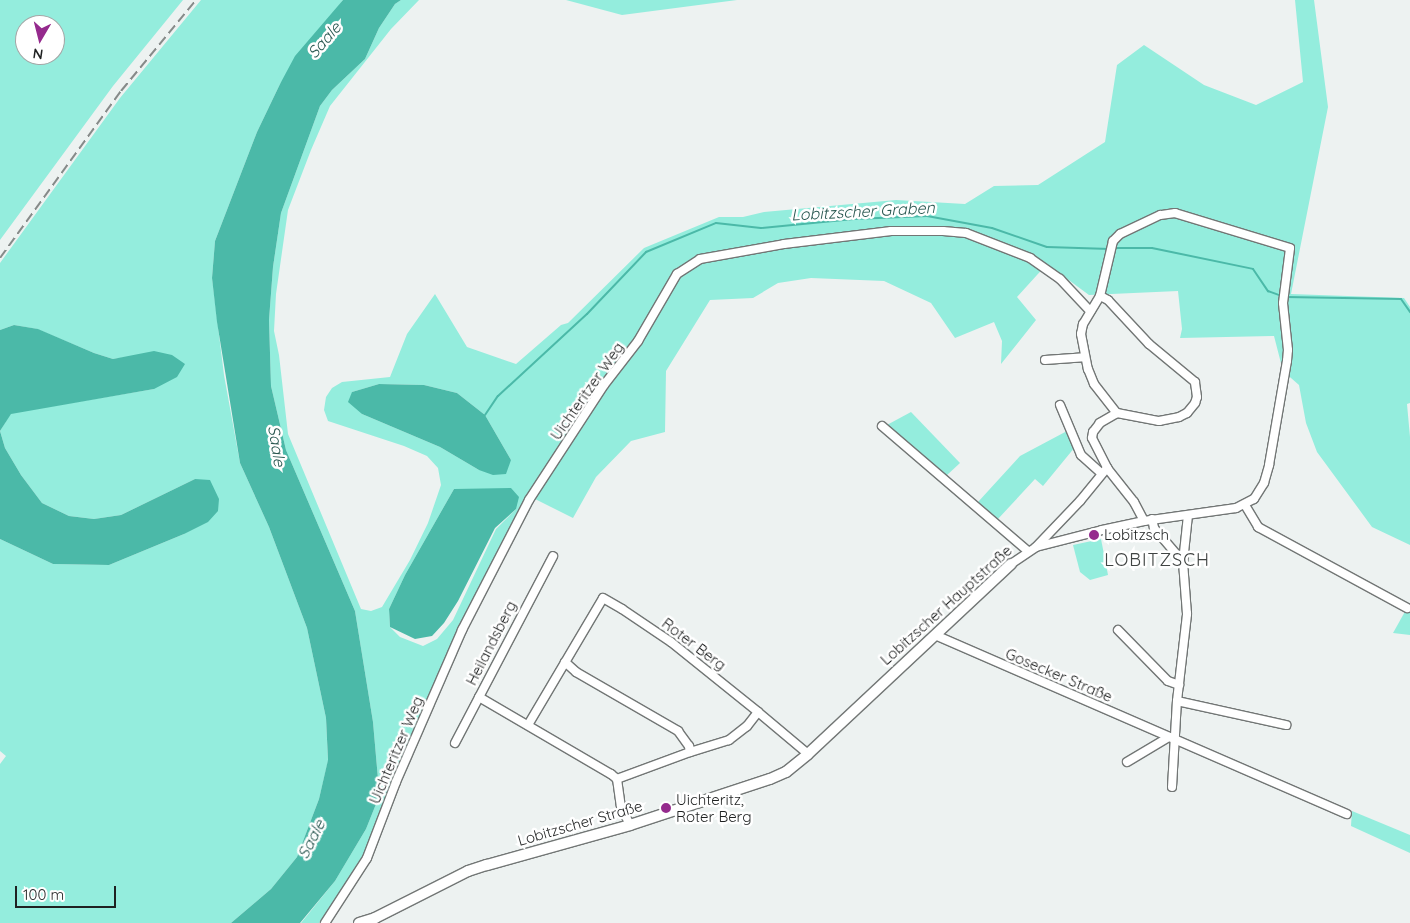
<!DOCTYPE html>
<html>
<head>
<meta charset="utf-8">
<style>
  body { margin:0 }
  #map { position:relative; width:1410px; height:923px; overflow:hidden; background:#edf2f1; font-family:Quicksand,sans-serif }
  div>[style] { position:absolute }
  .green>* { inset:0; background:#94eddd }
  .water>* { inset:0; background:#4bb9a8 }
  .stream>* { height:2px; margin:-1px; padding:0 1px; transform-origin:1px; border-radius:1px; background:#4bb9a8 }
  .roads { filter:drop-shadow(1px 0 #727675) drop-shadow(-1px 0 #727675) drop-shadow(0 1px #727675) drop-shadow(0 -1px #727675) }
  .minor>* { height:8px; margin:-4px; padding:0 4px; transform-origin:4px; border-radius:4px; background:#fff }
  .tertiary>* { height:10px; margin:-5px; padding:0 5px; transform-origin:5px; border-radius:5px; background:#fff }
  .rail>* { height:2px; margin-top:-1px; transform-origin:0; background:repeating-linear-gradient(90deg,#868a89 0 10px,transparent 0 15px) }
  .dots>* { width:14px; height:14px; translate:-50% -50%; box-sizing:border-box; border:2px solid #fff; border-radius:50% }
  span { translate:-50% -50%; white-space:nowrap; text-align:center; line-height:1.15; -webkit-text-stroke:5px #fff; paint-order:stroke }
  .street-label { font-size:15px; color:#1f2121 }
  .poi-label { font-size:15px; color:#1f2121 }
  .left { translate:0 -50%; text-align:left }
  .water-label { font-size:16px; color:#285750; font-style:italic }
  .quarter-label { font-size:18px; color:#404443; letter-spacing:1px }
  .north { position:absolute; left:15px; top:15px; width:50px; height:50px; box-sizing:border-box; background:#fff; border:1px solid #a5a6a6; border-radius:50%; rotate:188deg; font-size:14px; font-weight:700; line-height:20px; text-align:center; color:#1f2121 }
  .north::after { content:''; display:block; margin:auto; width:18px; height:22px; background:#952a8d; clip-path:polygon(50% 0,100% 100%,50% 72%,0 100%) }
  .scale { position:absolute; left:15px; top:886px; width:101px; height:22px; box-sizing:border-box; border:2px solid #1f2121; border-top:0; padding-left:6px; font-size:15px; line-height:18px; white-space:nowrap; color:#1f2121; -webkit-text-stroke:4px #fff; paint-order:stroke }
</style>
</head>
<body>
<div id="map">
  <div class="green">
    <div style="clip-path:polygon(evenodd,0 0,183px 0,113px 86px,0 240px,0 0,25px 25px,55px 25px,55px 55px,25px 55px,25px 25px)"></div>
    <div style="clip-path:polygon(201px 0,343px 0,280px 84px,257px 132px,215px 241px,212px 278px,224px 375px,240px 463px,269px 527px,307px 628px,326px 718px,328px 761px,319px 799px,297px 857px,271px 889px,231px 923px,0 923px,0 764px,6px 756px,0 751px,0 539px,53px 564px,109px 565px,184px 534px,195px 479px,121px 515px,94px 519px,69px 516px,42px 503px,21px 475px,5px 448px,0 431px,11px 413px,154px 389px,128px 357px,113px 359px,94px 353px,37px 329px,14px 325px,0 330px,0 263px,120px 98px)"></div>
    <div style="clip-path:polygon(evenodd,401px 0,419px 0,391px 29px,330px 106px,311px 150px,288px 210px,276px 294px,274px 331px,279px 355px,288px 434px,361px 609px,371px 611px,382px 607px,410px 560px,428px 523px,441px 485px,438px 468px,427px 456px,404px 446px,328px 421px,324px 410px,326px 397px,332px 388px,342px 382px,390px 377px,407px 334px,435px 294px,467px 347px,516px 364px,561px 325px,568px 323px,644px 248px,719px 217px,743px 217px,764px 212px,896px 200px,965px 204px,994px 186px,1038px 185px,1105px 142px,1117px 65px,1144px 45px,1204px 85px,1256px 105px,1303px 82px,1295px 0,1314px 0,1328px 107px,1291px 294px,1404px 298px,1410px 307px,1410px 403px,1407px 404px,1410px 437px,1410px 545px,1372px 527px,1317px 452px,1306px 423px,1299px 385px,1283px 371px,1274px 336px,1180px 338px,1182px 329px,1178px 291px,1089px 295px,1047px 264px,1017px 297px,1036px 320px,1001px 364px,1002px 341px,994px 322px,955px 338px,931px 303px,884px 281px,811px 278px,778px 283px,753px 298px,710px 300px,666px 371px,665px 432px,631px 441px,596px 477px,573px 518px,529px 496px,499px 548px,459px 629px,364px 856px,319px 923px,301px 923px,335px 881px,366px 829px,376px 804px,378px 779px,373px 722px,355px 611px,286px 450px,271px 386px,269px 320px,273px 267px,281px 213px,320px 106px,332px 90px,365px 59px,379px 28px,395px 4px,401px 0,379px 384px,424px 385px,457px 393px,485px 415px,511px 460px,479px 470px,440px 447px,362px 414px,352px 392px,379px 384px,401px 0,454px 489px,516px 509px,496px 529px,453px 620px,437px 639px,423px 646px,400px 637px,390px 627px,389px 609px,405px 575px,454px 489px)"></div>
    <div style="clip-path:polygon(566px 0,737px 0,622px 15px)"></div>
    <div style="clip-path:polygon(911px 412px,960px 463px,946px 476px,885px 426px)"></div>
    <div style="clip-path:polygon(1067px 431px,1075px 447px,1043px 486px,1035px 479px,998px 519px,978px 502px,1020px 456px)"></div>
    <div style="clip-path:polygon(1101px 539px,1108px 575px,1090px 580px,1080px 572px,1073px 545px)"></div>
    <div style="clip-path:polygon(1410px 607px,1410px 635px,1393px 633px,1407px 608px)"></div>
    <div style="clip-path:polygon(1352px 811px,1410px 835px,1410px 853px,1351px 826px)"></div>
  </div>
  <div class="water">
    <div style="clip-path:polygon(343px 0,401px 0,395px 4px,379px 28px,365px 59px,332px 90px,320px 106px,281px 213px,273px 267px,269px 320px,271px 386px,286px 450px,355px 611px,373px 722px,378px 779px,376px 804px,366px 829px,335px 881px,300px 923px,231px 923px,271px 889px,297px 857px,319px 799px,328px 760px,326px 718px,307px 628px,269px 527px,240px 463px,217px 322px,212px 278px,215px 241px,257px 132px,280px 84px,295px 56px)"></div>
    <div style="clip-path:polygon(14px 325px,38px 329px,94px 353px,113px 359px,154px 351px,172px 355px,185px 364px,177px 377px,154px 389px,11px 414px,0 431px,5px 448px,21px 475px,42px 503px,69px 516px,94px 519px,121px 515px,195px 479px,210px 480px,219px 499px,218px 511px,208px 522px,184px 534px,109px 565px,53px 564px,0 539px,0 330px)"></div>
    <div style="clip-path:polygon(379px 384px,424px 385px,457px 393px,485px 415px,511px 460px,506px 474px,493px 475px,479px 470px,440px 447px,362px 414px,348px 402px,352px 392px)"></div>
    <div style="clip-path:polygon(511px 488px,519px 497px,516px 509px,495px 528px,458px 601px,444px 623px,432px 636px,415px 639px,390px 627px,389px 609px,405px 575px,454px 489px)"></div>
  </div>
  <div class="stream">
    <div style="left:1114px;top:248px;width:38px"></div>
    <div style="left:1152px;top:248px;width:103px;rotate:11.7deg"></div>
    <div style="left:1253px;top:269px;width:27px;rotate:56deg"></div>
    <div style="left:1268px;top:291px;width:15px;rotate:20deg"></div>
    <div style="left:1286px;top:297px;width:115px;rotate:1deg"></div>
    <div style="left:1401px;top:299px;width:16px;rotate:55deg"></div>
    <div style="left:485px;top:415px;width:23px;rotate:-56deg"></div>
    <div style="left:498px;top:396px;width:121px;rotate:-42.7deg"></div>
    <div style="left:587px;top:314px;width:86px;rotate:-46.4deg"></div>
    <div style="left:646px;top:252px;width:76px;rotate:-22.5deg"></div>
    <div style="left:716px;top:223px;width:45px;rotate:6.3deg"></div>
    <div style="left:761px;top:228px;width:93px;rotate:-5.5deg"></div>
    <div style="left:854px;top:219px;width:73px;rotate:-2.4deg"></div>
    <div style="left:927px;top:216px;width:66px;rotate:10.5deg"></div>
    <div style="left:992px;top:228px;width:58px;rotate:19.1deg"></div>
    <div style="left:1047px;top:247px;width:63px;rotate:1.8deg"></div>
  </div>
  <div class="roads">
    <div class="minor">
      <div style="left:1045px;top:360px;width:39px;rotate:-4deg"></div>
      <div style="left:1060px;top:405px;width:54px;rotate:67.2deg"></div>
      <div style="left:1081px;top:455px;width:27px;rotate:42deg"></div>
      <div style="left:1117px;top:413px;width:20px;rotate:150deg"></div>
      <div style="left:1100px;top:423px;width:11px;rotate:128deg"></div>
      <div style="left:1093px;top:432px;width:6px;rotate:99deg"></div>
      <div style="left:1092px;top:438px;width:34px;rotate:63deg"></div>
      <div style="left:1107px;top:468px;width:43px;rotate:51.5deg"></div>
      <div style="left:1134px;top:502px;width:21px;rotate:62deg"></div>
      <div style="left:882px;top:426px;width:192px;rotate:40.6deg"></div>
      <div style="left:1245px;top:505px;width:26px;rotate:59deg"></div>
      <div style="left:1258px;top:527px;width:170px;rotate:28.5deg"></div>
      <div style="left:1152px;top:519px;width:9px;rotate:77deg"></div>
      <div style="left:1154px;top:528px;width:45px;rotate:49.5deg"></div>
      <div style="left:1036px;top:547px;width:64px;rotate:-46.3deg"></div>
      <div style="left:1080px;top:501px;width:43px;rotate:-50.7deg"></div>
      <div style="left:1011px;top:564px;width:30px;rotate:-34deg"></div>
      <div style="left:1036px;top:547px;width:68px;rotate:-14.4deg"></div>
      <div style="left:1102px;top:530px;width:43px;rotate:-12.1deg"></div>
      <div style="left:1144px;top:521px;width:93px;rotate:-8deg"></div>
      <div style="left:1236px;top:508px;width:20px;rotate:-27deg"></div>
      <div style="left:1254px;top:499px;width:19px;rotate:-58deg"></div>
      <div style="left:1264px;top:483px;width:19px;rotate:-74deg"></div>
      <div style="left:1269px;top:465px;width:106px;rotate:-80.2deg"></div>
      <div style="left:1287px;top:361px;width:11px;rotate:-85deg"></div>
      <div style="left:1288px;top:350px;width:47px;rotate:-96.1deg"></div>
      <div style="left:1283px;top:303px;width:55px;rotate:-82.7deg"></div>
      <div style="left:1290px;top:248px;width:120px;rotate:-163.1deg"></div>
      <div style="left:1175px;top:213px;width:15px;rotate:172deg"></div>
      <div style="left:1160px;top:215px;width:44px;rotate:154.6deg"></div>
      <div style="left:1120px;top:234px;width:10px;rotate:135deg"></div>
      <div style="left:1113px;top:241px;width:57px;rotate:103.3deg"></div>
      <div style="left:1100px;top:296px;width:33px;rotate:121deg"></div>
      <div style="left:1083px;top:324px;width:10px;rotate:101deg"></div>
      <div style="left:1081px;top:334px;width:36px;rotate:79deg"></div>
      <div style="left:1088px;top:369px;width:16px;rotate:68deg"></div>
      <div style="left:1094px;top:384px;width:37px;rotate:52deg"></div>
      <div style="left:1117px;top:413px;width:43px;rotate:10.8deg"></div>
      <div style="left:1159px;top:421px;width:20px;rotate:-11deg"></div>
      <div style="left:1179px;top:417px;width:9px;rotate:-27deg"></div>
      <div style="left:1187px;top:413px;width:13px;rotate:-51deg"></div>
      <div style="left:1195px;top:403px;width:6px;rotate:-72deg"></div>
      <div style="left:1197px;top:397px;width:15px;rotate:-98deg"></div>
      <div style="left:1195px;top:382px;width:60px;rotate:-140.4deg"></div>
      <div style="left:1149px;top:344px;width:60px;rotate:-133deg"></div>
      <div style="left:1108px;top:300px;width:9px;rotate:-153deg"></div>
      <div style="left:1118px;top:630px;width:71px;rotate:45.6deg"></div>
      <div style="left:1168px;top:681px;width:12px;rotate:20deg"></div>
      <div style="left:935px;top:635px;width:449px;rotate:23.5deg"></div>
      <div style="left:565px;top:662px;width:15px;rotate:42deg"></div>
      <div style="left:576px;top:672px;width:118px;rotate:30deg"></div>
      <div style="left:678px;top:731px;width:19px;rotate:54deg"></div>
      <div style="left:689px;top:746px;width:6px;rotate:81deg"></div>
      <div style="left:690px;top:752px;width:78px;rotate:159.7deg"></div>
      <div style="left:479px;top:697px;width:153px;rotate:30.3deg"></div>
      <div style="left:611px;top:774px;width:8px;rotate:40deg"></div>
      <div style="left:617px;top:779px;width:27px;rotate:82deg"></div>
      <div style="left:621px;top:806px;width:21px;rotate:65deg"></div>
      <div style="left:1177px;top:701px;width:112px;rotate:12.4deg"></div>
      <div style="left:758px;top:712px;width:65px;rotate:40deg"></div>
      <div style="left:528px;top:725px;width:147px;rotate:-59.4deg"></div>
      <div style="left:603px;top:598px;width:22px;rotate:30deg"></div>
      <div style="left:622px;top:609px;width:59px;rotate:34deg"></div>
      <div style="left:671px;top:642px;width:112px;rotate:38.8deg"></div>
      <div style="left:758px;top:712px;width:18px;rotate:128deg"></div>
      <div style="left:747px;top:726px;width:23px;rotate:142deg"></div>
      <div style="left:729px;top:740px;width:41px;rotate:162.9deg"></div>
      <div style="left:455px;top:743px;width:211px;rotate:-62.3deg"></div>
      <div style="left:1127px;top:762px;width:49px;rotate:-30.8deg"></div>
      <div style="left:1172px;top:787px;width:86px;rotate:-86.7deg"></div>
      <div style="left:1177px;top:701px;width:88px;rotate:-83.4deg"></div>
      <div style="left:1187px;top:614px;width:52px;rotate:-94.4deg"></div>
      <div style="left:1183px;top:562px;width:47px;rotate:-83.9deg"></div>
      <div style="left:325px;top:923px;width:77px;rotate:-57.1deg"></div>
      <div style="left:367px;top:858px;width:81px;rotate:-69.1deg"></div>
      <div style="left:396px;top:782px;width:166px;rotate:-66.5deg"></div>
      <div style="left:462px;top:630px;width:146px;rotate:-62.7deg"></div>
      <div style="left:529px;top:500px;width:137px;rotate:-56.9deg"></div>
      <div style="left:604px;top:385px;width:56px;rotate:-52.3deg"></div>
      <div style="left:638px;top:341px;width:78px;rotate:-59.8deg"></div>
      <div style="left:677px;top:274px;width:27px;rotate:-33deg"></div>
      <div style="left:700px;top:259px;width:85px;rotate:-10.1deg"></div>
      <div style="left:784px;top:244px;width:108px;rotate:-6.9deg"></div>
      <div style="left:891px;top:231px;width:52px"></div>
      <div style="left:943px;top:231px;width:23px;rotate:5deg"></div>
      <div style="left:966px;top:233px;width:69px;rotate:21.3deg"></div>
      <div style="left:1030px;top:258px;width:37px;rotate:35deg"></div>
      <div style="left:1060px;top:279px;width:44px;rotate:46.8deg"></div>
    </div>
    <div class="tertiary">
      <div style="left:359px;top:923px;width:17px;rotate:-17deg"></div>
      <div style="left:375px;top:918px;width:104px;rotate:-26.8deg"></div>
      <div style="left:468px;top:871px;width:20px;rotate:-18deg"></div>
      <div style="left:487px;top:865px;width:148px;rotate:-15.6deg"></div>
      <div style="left:630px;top:825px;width:147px;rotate:-18.2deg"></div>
      <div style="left:770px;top:779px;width:17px;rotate:-24deg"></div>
      <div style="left:786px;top:772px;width:28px;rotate:-39deg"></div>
      <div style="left:808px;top:754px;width:278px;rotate:-43.1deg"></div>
    </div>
  </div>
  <div class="rail">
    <div style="left:0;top:258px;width:206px;rotate:-54.1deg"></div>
    <div style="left:121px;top:91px;width:118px;rotate:-50.5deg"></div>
  </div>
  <div class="dots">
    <div style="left:1094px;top:535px;background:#952a8d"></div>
    <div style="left:666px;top:808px;background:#952a8d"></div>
  </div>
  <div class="street-label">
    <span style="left:587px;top:391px;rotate:-55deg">Uichteritzer Weg</span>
    <span style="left:946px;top:605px;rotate:-42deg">Lobitzscher Hauptstraße</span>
    <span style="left:491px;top:643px;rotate:-63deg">Heilandsberg</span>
    <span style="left:694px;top:644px;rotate:37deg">Roter Berg</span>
    <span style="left:1059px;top:675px;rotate:23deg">Gosecker Straße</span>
    <span style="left:396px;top:750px;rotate:-67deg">Uichteritzer Weg</span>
    <span style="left:580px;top:823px;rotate:-16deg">Lobitzscher Straße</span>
  </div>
  <div class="poi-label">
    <span class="left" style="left:1104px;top:535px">Lobitzsch</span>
    <span class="left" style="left:676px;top:808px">Uichteritz,<br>Roter Berg</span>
  </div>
  <div class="water-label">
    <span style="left:324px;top:40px;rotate:-49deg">Saale</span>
    <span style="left:863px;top:211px;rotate:-3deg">Lobitzscher Graben</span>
    <span style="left:277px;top:446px;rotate:81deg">Saale</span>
    <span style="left:311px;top:839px;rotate:-63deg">Saale</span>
  </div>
  <div class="quarter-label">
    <span style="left:1157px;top:560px">LOBITZSCH</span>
  </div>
  <div class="north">N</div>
  <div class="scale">100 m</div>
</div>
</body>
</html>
